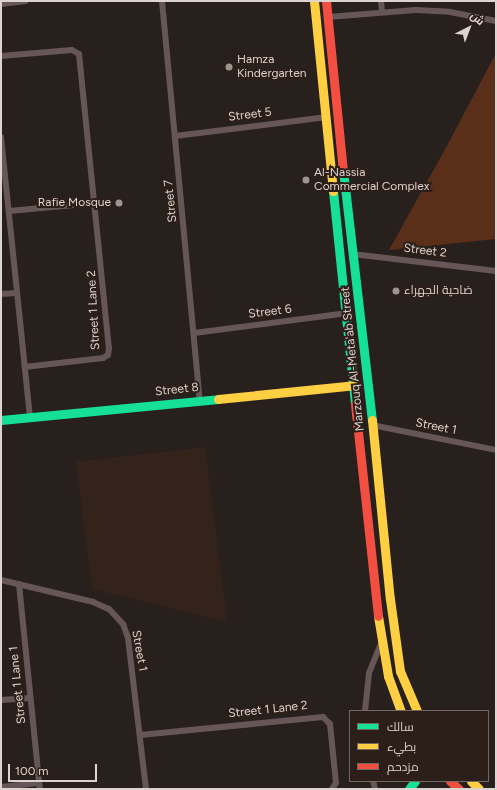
<!DOCTYPE html>
<html>
<head>
<meta charset="utf-8">
<style>
  body { margin:0 }
  #map { position:relative; width:497px; height:790px; overflow:hidden; background:#28201d; font-family:Figtree,Cairo,sans-serif }
  div>[style] { position:absolute }
  .built>* { inset:0; background:#34231b }
  .green>* { inset:0; background:#592f1a }
  .street>* { height:6px; margin:-3px; padding:0 3px; transform-origin:3px; border-radius:3px; background:#665658 }
  .fast>* { height:9px; margin:-4.5px; padding:0 4.5px; transform-origin:4.5px; border-radius:4.5px; background:#16e098 }
  .slow>* { height:9px; margin:-4.5px; padding:0 4.5px; transform-origin:4.5px; border-radius:4.5px; background:#ffcf43 }
  .jam>* { height:9px; margin:-4.5px; padding:0 4.5px; transform-origin:4.5px; border-radius:4.5px; background:#f24e42 }
  .dots>* { width:11px; height:11px; translate:-50% -50%; box-sizing:border-box; border:2px solid #2c1f19; border-radius:50% }
  span { translate:-50% -50%; white-space:nowrap; text-align:center; line-height:1.15; -webkit-text-stroke:4px #2c1f19; paint-order:stroke }
  .poi-label { font-size:12px; color:#ddd3cf }
  .left { translate:0 -50%; text-align:left }
  .right { translate:-100% -50%; text-align:right }
  .street-label { font-size:12px; color:#ddd3cf }
  .frame { position:absolute; inset:0; border:2px solid #ddd3cf; pointer-events:none }
  .legend { position:absolute; left:349px; top:710px; width:140px; height:72px; box-sizing:border-box; background:#2c1f19; border:1px solid #736762; margin:0; padding:5px 7px; list-style:none; font-size:12px; color:#ddd3cf }
  .legend li { display:flex; align-items:center; gap:8px; height:20px }
  .legend b { width:20px; border:1px solid #736762 }
  .north { position:absolute; left:449px; top:8px; width:40px; height:40px; -webkit-text-stroke:3px #2c1f19; paint-order:stroke; rotate:42deg; font-size:11px; font-weight:700; line-height:16px; text-align:center; color:#ddd3cf }
  .north::after { content:''; display:block; margin:auto; width:14px; height:18px; background:#ddd3cf; clip-path:polygon(50% 0,100% 100%,50% 72%,0 100%) }
  .scale { position:absolute; left:8px; top:764px; width:89px; height:18px; box-sizing:border-box; border:2px solid #ddd3cf; border-top:0; padding-left:5px; font-size:12px; line-height:14px; white-space:nowrap; color:#ddd3cf; -webkit-text-stroke:3px #2c1f19; paint-order:stroke }
</style>
</head>
<body>
<div id="map">
  <div class="built">
    <div style="clip-path:polygon(205px 447px,227px 622px,92px 589px,76px 462px)"></div>
  </div>
  <div class="green">
    <div style="clip-path:polygon(496px 53px,496px 239px,389px 250px,448px 144px)"></div>
  </div>
  <div class="street">
    <div style="left:162px;top:1px;width:401px;rotate:84.6deg"></div>
    <div style="left:381px;top:1px;width:11px;rotate:85deg"></div>
    <div style="left:1px;top:4px;width:25px;rotate:-7deg"></div>
    <div style="left:328px;top:17px;width:88px;rotate:-4.5deg"></div>
    <div style="left:416px;top:10px;width:34px;rotate:3deg"></div>
    <div style="left:450px;top:12px;width:47px;rotate:11.1deg"></div>
    <div style="left:1px;top:56px;width:71px;rotate:-4.8deg"></div>
    <div style="left:72px;top:50px;width:8px;rotate:30deg"></div>
    <div style="left:79px;top:54px;width:296px;rotate:84.2deg"></div>
    <div style="left:109px;top:348px;width:7px;rotate:98deg"></div>
    <div style="left:108px;top:355px;width:6px;rotate:149deg"></div>
    <div style="left:103px;top:358px;width:79px;rotate:173.4deg"></div>
    <div style="left:175px;top:136px;width:153px;rotate:-7.1deg"></div>
    <div style="left:1px;top:137px;width:281px;rotate:84.1deg"></div>
    <div style="left:9px;top:211px;width:87px;rotate:-5.3deg"></div>
    <div style="left:352px;top:254px;width:145px;rotate:6.7deg"></div>
    <div style="left:1px;top:294px;width:15px;rotate:-4deg"></div>
    <div style="left:194px;top:333px;width:155px;rotate:-7.4deg"></div>
    <div style="left:372px;top:425px;width:126px;rotate:11.4deg"></div>
    <div style="left:1px;top:580px;width:95px;rotate:13.4deg"></div>
    <div style="left:93px;top:602px;width:17px;rotate:24deg"></div>
    <div style="left:109px;top:609px;width:21px;rotate:47deg"></div>
    <div style="left:123px;top:624px;width:15px;rotate:70deg"></div>
    <div style="left:128px;top:638px;width:152px;rotate:83.2deg"></div>
    <div style="left:19px;top:584px;width:206px;rotate:84.2deg"></div>
    <div style="left:1px;top:700px;width:29px;rotate:-4deg"></div>
    <div style="left:365px;top:711px;width:38px;rotate:-84deg"></div>
    <div style="left:369px;top:673px;width:35px;rotate:-68deg"></div>
    <div style="left:140px;top:735px;width:184px;rotate:-5.6deg"></div>
    <div style="left:323px;top:717px;width:10px;rotate:45deg"></div>
    <div style="left:330px;top:724px;width:59px;rotate:84.2deg"></div>
    <div style="left:336px;top:783px;width:7px;rotate:124deg"></div>
    <div style="left:373px;top:781px;width:8px;rotate:76deg"></div>
    <div style="left:1px;top:787px;width:38px;rotate:-6deg"></div>
  </div>
  <div class="fast">
    <div style="left:343px;top:170px;width:252px;rotate:83.4deg"></div>
    <div style="left:333px;top:191px;width:214px;rotate:84.1deg"></div>
    <div style="left:1px;top:420px;width:218px;rotate:-5.5deg"></div>
    <div style="left:409px;top:789px;width:10px;rotate:-53deg"></div>
  </div>
  <div class="slow">
    <div style="left:314px;top:1px;width:191px;rotate:84.3deg"></div>
    <div style="left:218px;top:399px;width:139px;rotate:-5.8deg"></div>
    <div style="left:372px;top:420px;width:180px;rotate:84.3deg"></div>
    <div style="left:390px;top:599px;width:73px;rotate:82.1deg"></div>
    <div style="left:400px;top:671px;width:43px;rotate:67deg"></div>
    <div style="left:378px;top:616px;width:61px;rotate:80.5deg"></div>
    <div style="left:388px;top:676px;width:37px;rotate:70deg"></div>
    <div style="left:471px;top:781px;width:11px;rotate:45deg"></div>
  </div>
  <div class="jam">
    <div style="left:326px;top:1px;width:170px;rotate:84.3deg"></div>
    <div style="left:355px;top:404px;width:213px;rotate:83.8deg"></div>
    <div style="left:450px;top:781px;width:12px;rotate:42deg"></div>
  </div>
  <div class="dots">
    <div style="left:229px;top:67px;background:#9e9491"></div>
    <div style="left:306px;top:180px;background:#9e9491"></div>
    <div style="left:119px;top:203px;background:#9e9491"></div>
    <div style="left:396px;top:291px;background:#9e9491"></div>
  </div>
  <div class="poi-label">
    <span class="left" style="left:237px;top:67px">Hamza<br>Kindergarten</span>
    <span class="left" style="left:314px;top:180px">Al-Nassia<br>Commercial Complex</span>
    <span class="right" style="left:111px;top:203px">Rafie Mosque</span>
    <span class="left" style="left:404px;top:291px">ضاحية الجهراء</span>
  </div>
  <div class="street-label">
    <span style="left:250px;top:115px;rotate:-7deg">Street 5</span>
    <span style="left:171px;top:201px;rotate:-96deg">Street 7</span>
    <span style="left:425px;top:251px;rotate:7deg">Street 2</span>
    <span style="left:94px;top:310px;rotate:-93deg">Street 1 Lane 2</span>
    <span style="left:270px;top:312px;rotate:-7deg">Street 6</span>
    <span style="left:353px;top:359px;rotate:-96deg">Marzouq Al-Meta'ab Street</span>
    <span style="left:177px;top:390px;rotate:-6deg">Street 8</span>
    <span style="left:436px;top:427px;rotate:11deg">Street 1</span>
    <span style="left:139px;top:651px;rotate:80deg">Street 1</span>
    <span style="left:18px;top:685px;rotate:-96deg">Street 1 Lane 1</span>
    <span style="left:268px;top:710px;rotate:-6deg">Street 1 Lane 2</span>
  </div>
  <div class="frame"></div>
  <ul class="legend">
  <li><b style="height:5px;background:#16e098"></b>سالك</li>
  <li><b style="height:5px;background:#ffcf43"></b>بطيء</li>
  <li><b style="height:5px;background:#f24e42"></b>مزدحم</li>
  </ul>
  <div class="north">ش</div>
  <div class="scale">100 m</div>
</div>
</body>
</html>
